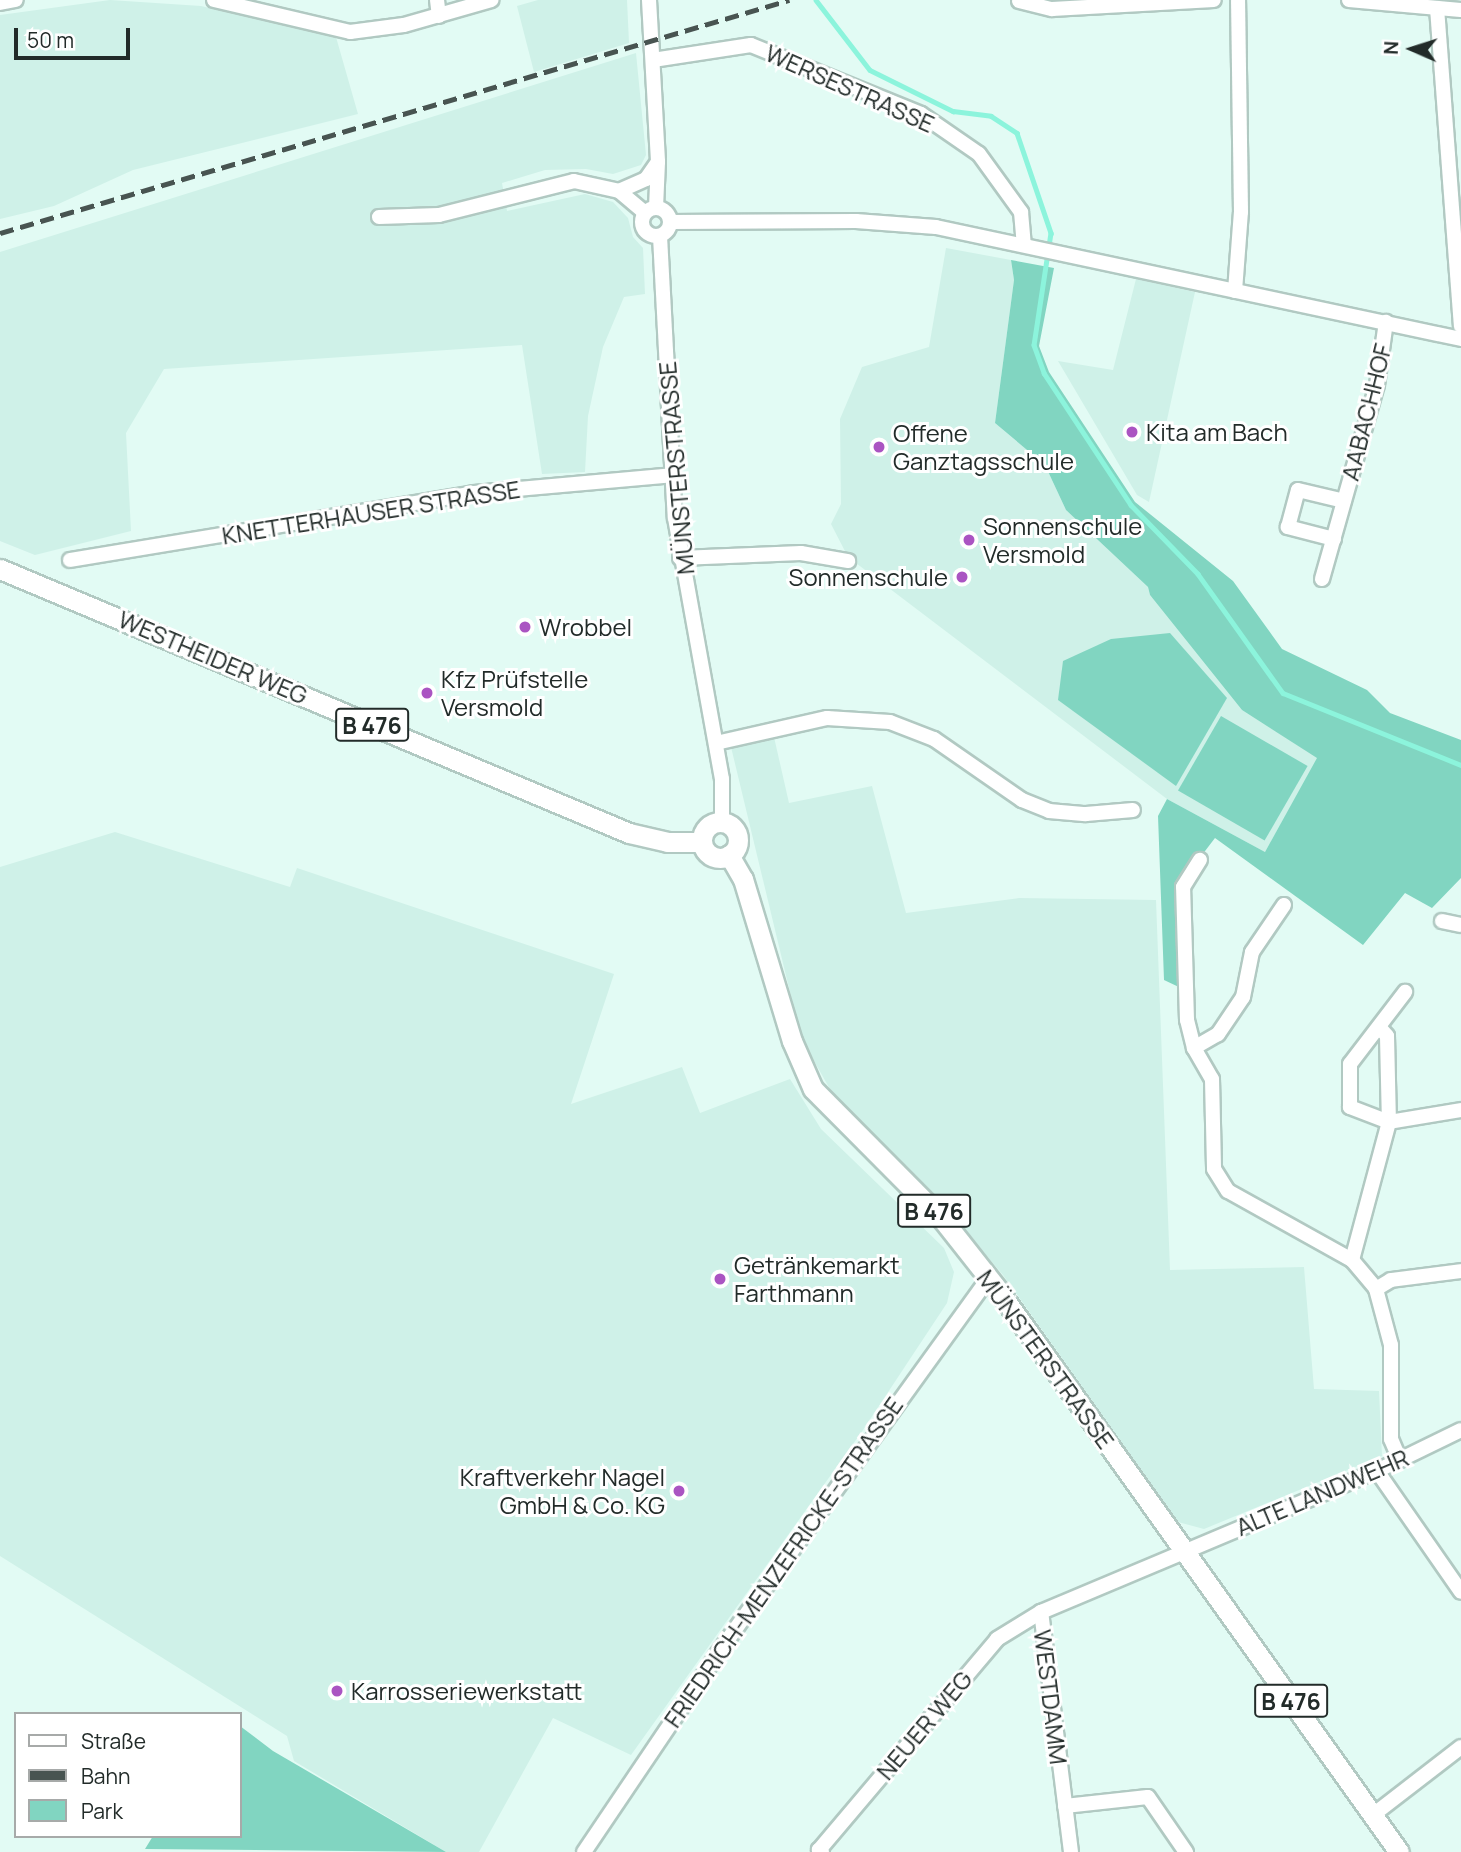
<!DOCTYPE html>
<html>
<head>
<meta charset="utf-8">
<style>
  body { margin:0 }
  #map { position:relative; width:1461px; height:1852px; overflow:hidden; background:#e2fbf4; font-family:Manrope,sans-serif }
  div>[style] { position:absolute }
  .built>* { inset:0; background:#cff1e8 }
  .green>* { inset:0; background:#81d5c1; transform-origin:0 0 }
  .stream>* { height:4.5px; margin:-2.25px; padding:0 2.25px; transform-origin:2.25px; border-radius:2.25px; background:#8cf4dc }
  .roads { filter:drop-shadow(2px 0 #b1c9c2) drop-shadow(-2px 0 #b1c9c2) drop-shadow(0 2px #b1c9c2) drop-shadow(0 -2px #b1c9c2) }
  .minor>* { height:14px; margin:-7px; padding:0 7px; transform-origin:7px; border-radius:7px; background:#fff }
  .minor>.ring { margin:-7px; padding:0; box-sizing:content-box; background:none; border:14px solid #fff; border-radius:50% }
  .major>* { height:19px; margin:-9.5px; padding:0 9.5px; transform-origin:9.5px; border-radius:9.5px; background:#fff }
  .major>.ring { margin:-9.5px; padding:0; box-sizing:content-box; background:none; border:19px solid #fff; border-radius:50% }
  .rail>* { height:4.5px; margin-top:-2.25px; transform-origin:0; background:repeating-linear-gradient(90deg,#485451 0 14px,transparent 0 21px) }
  .dots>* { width:19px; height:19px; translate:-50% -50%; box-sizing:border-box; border:4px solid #fff; border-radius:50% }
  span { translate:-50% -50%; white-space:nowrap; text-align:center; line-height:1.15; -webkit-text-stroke:6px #fff; paint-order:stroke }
  .shield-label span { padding:2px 5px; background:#fff; border:2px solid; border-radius:5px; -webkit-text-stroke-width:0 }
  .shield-label { font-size:23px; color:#222b29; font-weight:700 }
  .street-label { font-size:24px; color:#222b29 }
  .poi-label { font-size:24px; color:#222b29 }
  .left { translate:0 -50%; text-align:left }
  .right { translate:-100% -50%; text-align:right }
  .legend { position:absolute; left:14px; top:1712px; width:228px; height:126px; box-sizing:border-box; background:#fff; border:2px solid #a7aaa9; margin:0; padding:9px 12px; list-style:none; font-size:21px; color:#222b29 }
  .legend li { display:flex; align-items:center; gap:14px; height:35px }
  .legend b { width:35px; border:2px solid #a7aaa9 }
  .north { position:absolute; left:1377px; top:14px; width:70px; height:70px; -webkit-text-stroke:5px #fff; paint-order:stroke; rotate:273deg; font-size:19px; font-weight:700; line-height:28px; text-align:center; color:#222b29 }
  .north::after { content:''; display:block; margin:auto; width:24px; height:32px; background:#222b29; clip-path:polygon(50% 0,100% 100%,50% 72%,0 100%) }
  .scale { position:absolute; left:14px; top:28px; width:116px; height:32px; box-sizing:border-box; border:4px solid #222b29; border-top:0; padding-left:9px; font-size:21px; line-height:24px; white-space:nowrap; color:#222b29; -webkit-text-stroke:5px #fff; paint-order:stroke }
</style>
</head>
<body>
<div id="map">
  <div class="built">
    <div style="clip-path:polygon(110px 0,201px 6px,336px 37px,358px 114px,133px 170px,54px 206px,0 219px,0 15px)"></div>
    <div style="clip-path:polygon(538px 0,627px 0,629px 43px,534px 72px,517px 6px)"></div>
    <div style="clip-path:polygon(636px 53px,646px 155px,641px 165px,613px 174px,586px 169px,545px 170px,502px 183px,507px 211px,585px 194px,613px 202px,628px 218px,633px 237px,643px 248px,645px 294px,624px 297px,603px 347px,588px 416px,585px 472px,542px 474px,522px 345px,164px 369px,126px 433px,131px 531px,35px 555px,0 541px,0 252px)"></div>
    <div style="clip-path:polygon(946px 248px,1011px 260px,1014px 280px,995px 423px,1045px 465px,1066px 510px,1148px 587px,1150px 595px,1242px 710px,1318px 758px,1265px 852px,1167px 799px,848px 557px,831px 524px,841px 504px,840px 419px,862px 367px,929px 347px)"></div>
    <div style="clip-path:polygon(1136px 279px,1195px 292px,1149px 502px,1137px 495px,1058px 361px,1113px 370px)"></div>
    <div style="clip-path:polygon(774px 737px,789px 803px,872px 786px,906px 913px,1019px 898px,1156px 900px,1170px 1270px,1304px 1267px,1314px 1389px,1379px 1391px,1382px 1456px,1204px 1529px,1178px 1522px,1003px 1275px,952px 1215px,835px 1098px,801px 1038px,731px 747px)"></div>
    <div style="clip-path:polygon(115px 832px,290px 887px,297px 868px,614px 974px,571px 1104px,682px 1067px,700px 1113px,790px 1079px,821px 1129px,944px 1248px,954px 1272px,947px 1303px,863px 1430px,631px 1755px,553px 1718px,479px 1852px,446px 1852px,294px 1761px,287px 1736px,0 1556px,0 867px)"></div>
  </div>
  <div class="green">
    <div style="clip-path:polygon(1011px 260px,1054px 268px,1039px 346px,1049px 372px,1135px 502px,1233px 581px,1282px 649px,1367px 690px,1390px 713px,1461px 740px,1461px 878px,1432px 908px,1405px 893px,1363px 945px,1215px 838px,1179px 885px,1181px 988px,1164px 980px,1158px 816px,1167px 799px,1265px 852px,1317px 758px,1242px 710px,1150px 595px,1148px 587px,1066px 510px,1045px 465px,995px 423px,1014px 280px)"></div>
    <div style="clip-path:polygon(1170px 633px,1227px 698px,1176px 786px,1058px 700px,1063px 661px,1111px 639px)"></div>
    <div style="left:1221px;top:716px;width:100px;height:86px;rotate:30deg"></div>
    <div style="clip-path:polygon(240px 1726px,273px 1751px,446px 1852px,145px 1849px,153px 1836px,240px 1836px)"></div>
  </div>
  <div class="stream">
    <div style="left:816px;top:0;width:88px;rotate:52.4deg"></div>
    <div style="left:870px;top:70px;width:93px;rotate:26.3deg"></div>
    <div style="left:953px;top:111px;width:38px;rotate:7deg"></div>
    <div style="left:991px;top:116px;width:31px;rotate:33deg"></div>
    <div style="left:1017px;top:133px;width:106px;rotate:71.2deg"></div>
    <div style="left:1051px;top:233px;width:113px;rotate:98.6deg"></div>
    <div style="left:1034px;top:345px;width:30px;rotate:70deg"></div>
    <div style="left:1044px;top:373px;width:158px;rotate:56.6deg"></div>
    <div style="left:1131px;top:505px;width:96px;rotate:45.8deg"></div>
    <div style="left:1198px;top:574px;width:146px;rotate:54.5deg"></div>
    <div style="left:1283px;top:693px;width:192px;rotate:22deg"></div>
  </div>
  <div class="roads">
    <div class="minor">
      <div style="left:214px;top:0;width:140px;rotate:13.2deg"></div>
      <div style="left:350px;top:32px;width:54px;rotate:-7.4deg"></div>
      <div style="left:404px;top:25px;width:91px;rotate:-16deg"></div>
      <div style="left:437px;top:0;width:16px;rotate:83deg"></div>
      <div style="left:649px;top:0;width:162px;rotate:86.8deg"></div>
      <div style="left:658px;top:162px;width:46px;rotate:92.5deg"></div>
      <div style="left:1349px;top:0;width:112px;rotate:5.1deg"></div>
      <div style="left:1019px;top:1px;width:34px;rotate:14deg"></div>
      <div style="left:1052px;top:9px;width:162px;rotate:-3.2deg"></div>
      <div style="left:0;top:3px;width:16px;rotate:-11deg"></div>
      <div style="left:1437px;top:8px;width:319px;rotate:85.7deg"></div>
      <div style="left:653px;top:60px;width:99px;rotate:-8.7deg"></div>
      <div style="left:751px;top:45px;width:183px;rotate:22.1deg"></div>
      <div style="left:921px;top:114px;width:70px;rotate:34.6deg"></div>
      <div style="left:979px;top:154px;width:72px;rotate:54.1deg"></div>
      <div style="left:1021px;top:212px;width:33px;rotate:85deg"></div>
      <div style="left:619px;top:191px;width:30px;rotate:-24deg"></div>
      <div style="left:646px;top:179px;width:21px;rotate:-55deg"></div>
      <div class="ring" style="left:642px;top:208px;width:14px;height:14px"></div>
      <div style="left:379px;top:217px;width:60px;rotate:-1.9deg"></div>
      <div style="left:439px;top:215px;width:139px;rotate:-14.1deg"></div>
      <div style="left:574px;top:181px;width:46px;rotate:12.5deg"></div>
      <div style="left:619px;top:191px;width:34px;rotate:40deg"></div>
      <div style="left:670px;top:222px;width:186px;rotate:-0.3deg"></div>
      <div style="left:856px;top:221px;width:80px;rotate:4.3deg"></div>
      <div style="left:936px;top:227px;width:537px;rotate:12.04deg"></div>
      <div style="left:660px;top:236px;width:282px;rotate:87deg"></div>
      <div style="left:675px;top:518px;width:265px;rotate:79.8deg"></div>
      <div style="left:722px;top:779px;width:43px;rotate:90deg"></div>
      <div style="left:1235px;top:291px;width:79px;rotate:-85.7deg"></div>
      <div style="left:1241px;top:212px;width:212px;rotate:-90.8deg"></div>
      <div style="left:1334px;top:539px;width:48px;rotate:-165.4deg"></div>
      <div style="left:1288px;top:527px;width:38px;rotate:-75deg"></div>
      <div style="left:1298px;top:490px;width:47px;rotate:13.4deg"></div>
      <div style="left:680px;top:558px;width:121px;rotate:-2.4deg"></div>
      <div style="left:801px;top:553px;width:48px;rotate:9.7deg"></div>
      <div style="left:70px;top:560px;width:409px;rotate:-9.4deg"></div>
      <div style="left:473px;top:493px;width:201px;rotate:-5.1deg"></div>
      <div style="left:1322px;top:579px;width:202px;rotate:-74.2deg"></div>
      <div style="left:1377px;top:385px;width:64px;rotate:-81.9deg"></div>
      <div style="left:716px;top:743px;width:114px;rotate:-12.7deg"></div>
      <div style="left:827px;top:718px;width:63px;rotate:3.6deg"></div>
      <div style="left:890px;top:722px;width:47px;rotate:21.1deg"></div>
      <div style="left:934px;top:739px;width:107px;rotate:34.7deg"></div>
      <div style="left:1022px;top:800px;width:29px;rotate:22deg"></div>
      <div style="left:1049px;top:811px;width:37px;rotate:5deg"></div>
      <div style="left:1086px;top:814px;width:47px;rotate:-4.9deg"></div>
      <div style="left:1284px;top:905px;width:57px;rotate:124.2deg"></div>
      <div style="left:1252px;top:952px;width:46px;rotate:101.3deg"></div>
      <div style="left:1243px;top:997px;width:45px;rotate:124deg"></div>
      <div style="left:1218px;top:1034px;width:28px;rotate:150deg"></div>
      <div style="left:1194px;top:1048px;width:36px;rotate:60deg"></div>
      <div style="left:1212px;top:1079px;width:90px;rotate:88.7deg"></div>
      <div style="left:1214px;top:1169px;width:26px;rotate:58deg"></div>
      <div style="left:1228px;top:1191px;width:142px;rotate:29.1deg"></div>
      <div style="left:1352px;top:1260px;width:38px;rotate:50deg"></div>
      <div style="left:1376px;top:1289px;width:58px;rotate:75deg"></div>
      <div style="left:1391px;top:1345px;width:94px;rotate:90deg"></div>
      <div style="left:1391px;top:1439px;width:23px;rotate:67deg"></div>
      <div style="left:1442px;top:921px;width:19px;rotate:12deg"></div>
      <div style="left:1379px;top:1027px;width:12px;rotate:48deg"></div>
      <div style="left:1387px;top:1036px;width:86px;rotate:88.7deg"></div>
      <div style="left:1389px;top:1122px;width:42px;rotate:-159deg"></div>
      <div style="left:1350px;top:1107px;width:43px;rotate:-90deg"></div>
      <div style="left:1350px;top:1064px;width:91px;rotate:-52.6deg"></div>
      <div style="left:1194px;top:1048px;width:29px;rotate:-104deg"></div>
      <div style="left:1187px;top:1020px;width:133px;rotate:-91.7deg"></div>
      <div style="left:1183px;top:887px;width:32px;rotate:-58deg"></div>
      <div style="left:1352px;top:1260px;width:143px;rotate:-75deg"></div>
      <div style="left:1389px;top:1122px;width:73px;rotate:-9.5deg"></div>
      <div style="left:1376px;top:1289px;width:17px;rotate:-31deg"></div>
      <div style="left:1391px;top:1280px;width:71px;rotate:-7.3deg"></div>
      <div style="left:1377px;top:1471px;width:147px;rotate:55.2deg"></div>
      <div style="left:1065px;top:1806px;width:83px;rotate:-6.2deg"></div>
      <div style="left:1148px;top:1797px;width:67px;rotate:55.4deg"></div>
      <div style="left:1373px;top:1815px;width:111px;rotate:-37.7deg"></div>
      <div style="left:584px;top:1852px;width:236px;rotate:-56deg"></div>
      <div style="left:716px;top:1656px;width:467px;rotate:-54.2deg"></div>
      <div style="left:822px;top:1852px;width:4px;rotate:-146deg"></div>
      <div style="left:819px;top:1850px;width:276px;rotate:-49.8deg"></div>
      <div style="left:997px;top:1639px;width:52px;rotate:-31.5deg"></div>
      <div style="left:1071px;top:1852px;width:242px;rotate:-97.1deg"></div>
      <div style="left:1041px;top:1612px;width:364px;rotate:-22.8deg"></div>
      <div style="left:1377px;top:1471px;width:93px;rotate:-26deg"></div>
    </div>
    <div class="major">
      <div style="left:0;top:569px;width:682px;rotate:22.77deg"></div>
      <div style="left:629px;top:833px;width:39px;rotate:13deg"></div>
      <div style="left:667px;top:842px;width:35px"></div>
      <div class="ring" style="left:702px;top:822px;width:17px;height:17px"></div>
      <div style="left:729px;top:855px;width:28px;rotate:60deg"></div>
      <div style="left:743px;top:879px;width:169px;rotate:73.2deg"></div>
      <div style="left:792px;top:1041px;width:52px;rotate:66.4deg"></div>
      <div style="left:813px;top:1089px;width:185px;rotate:45.2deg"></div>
      <div style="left:943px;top:1220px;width:89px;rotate:51.8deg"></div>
      <div style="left:998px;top:1290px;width:690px;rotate:54.49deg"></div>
    </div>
  </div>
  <div class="rail">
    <div style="left:0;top:233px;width:823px;rotate:-16.45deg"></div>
  </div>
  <div class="dots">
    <div style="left:1132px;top:432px;background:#aa54c2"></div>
    <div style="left:879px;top:447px;background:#aa54c2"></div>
    <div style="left:969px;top:540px;background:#aa54c2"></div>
    <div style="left:962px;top:577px;background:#aa54c2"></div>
    <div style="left:525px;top:627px;background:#aa54c2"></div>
    <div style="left:427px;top:693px;background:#aa54c2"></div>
    <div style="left:720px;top:1279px;background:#aa54c2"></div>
    <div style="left:679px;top:1491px;background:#aa54c2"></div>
    <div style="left:337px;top:1691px;background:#aa54c2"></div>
  </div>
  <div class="shield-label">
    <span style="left:372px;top:725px">B 476</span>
    <span style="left:934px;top:1211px">B 476</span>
    <span style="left:1291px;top:1701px">B 476</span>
  </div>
  <div class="street-label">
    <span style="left:850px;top:88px;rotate:24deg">WERSESTRASSE</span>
    <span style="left:1366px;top:412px;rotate:-76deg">AABACHHOF</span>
    <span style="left:676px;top:468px;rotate:-95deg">MÜNSTERSTRASSE</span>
    <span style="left:371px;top:512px;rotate:-9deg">KNETTERHAUSER STRASSE</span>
    <span style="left:213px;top:657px;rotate:23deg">WESTHEIDER WEG</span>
    <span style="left:1046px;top:1359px;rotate:54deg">MÜNSTERSTRASSE</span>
    <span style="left:1322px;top:1492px;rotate:-23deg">ALTE LANDWEHR</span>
    <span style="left:783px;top:1562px;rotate:-55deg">FRIEDRICH-MENZEFRICKE-STRASSE</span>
    <span style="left:1051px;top:1697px;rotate:83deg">WESTDAMM</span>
    <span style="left:924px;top:1725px;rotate:-50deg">NEUER WEG</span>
  </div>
  <div class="poi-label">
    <span class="left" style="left:1146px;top:432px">Kita am Bach</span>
    <span class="left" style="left:893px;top:447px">Offene<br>Ganztagsschule</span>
    <span class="left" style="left:983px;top:540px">Sonnenschule<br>Versmold</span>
    <span class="right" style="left:948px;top:577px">Sonnenschule</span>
    <span class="left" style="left:539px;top:627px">Wrobbel</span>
    <span class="left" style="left:441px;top:693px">Kfz Prüfstelle<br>Versmold</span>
    <span class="left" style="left:734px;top:1279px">Getränkemarkt<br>Farthmann</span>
    <span class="right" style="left:665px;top:1491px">Kraftverkehr Nagel<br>GmbH &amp; Co. KG</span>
    <span class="left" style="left:351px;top:1691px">Karrosseriewerkstatt</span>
  </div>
  <ul class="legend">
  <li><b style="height:9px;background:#fff"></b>Straße</li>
  <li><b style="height:9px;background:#485451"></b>Bahn</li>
  <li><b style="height:19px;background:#81d5c1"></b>Park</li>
  </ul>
  <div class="north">N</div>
  <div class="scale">50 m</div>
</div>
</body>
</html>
